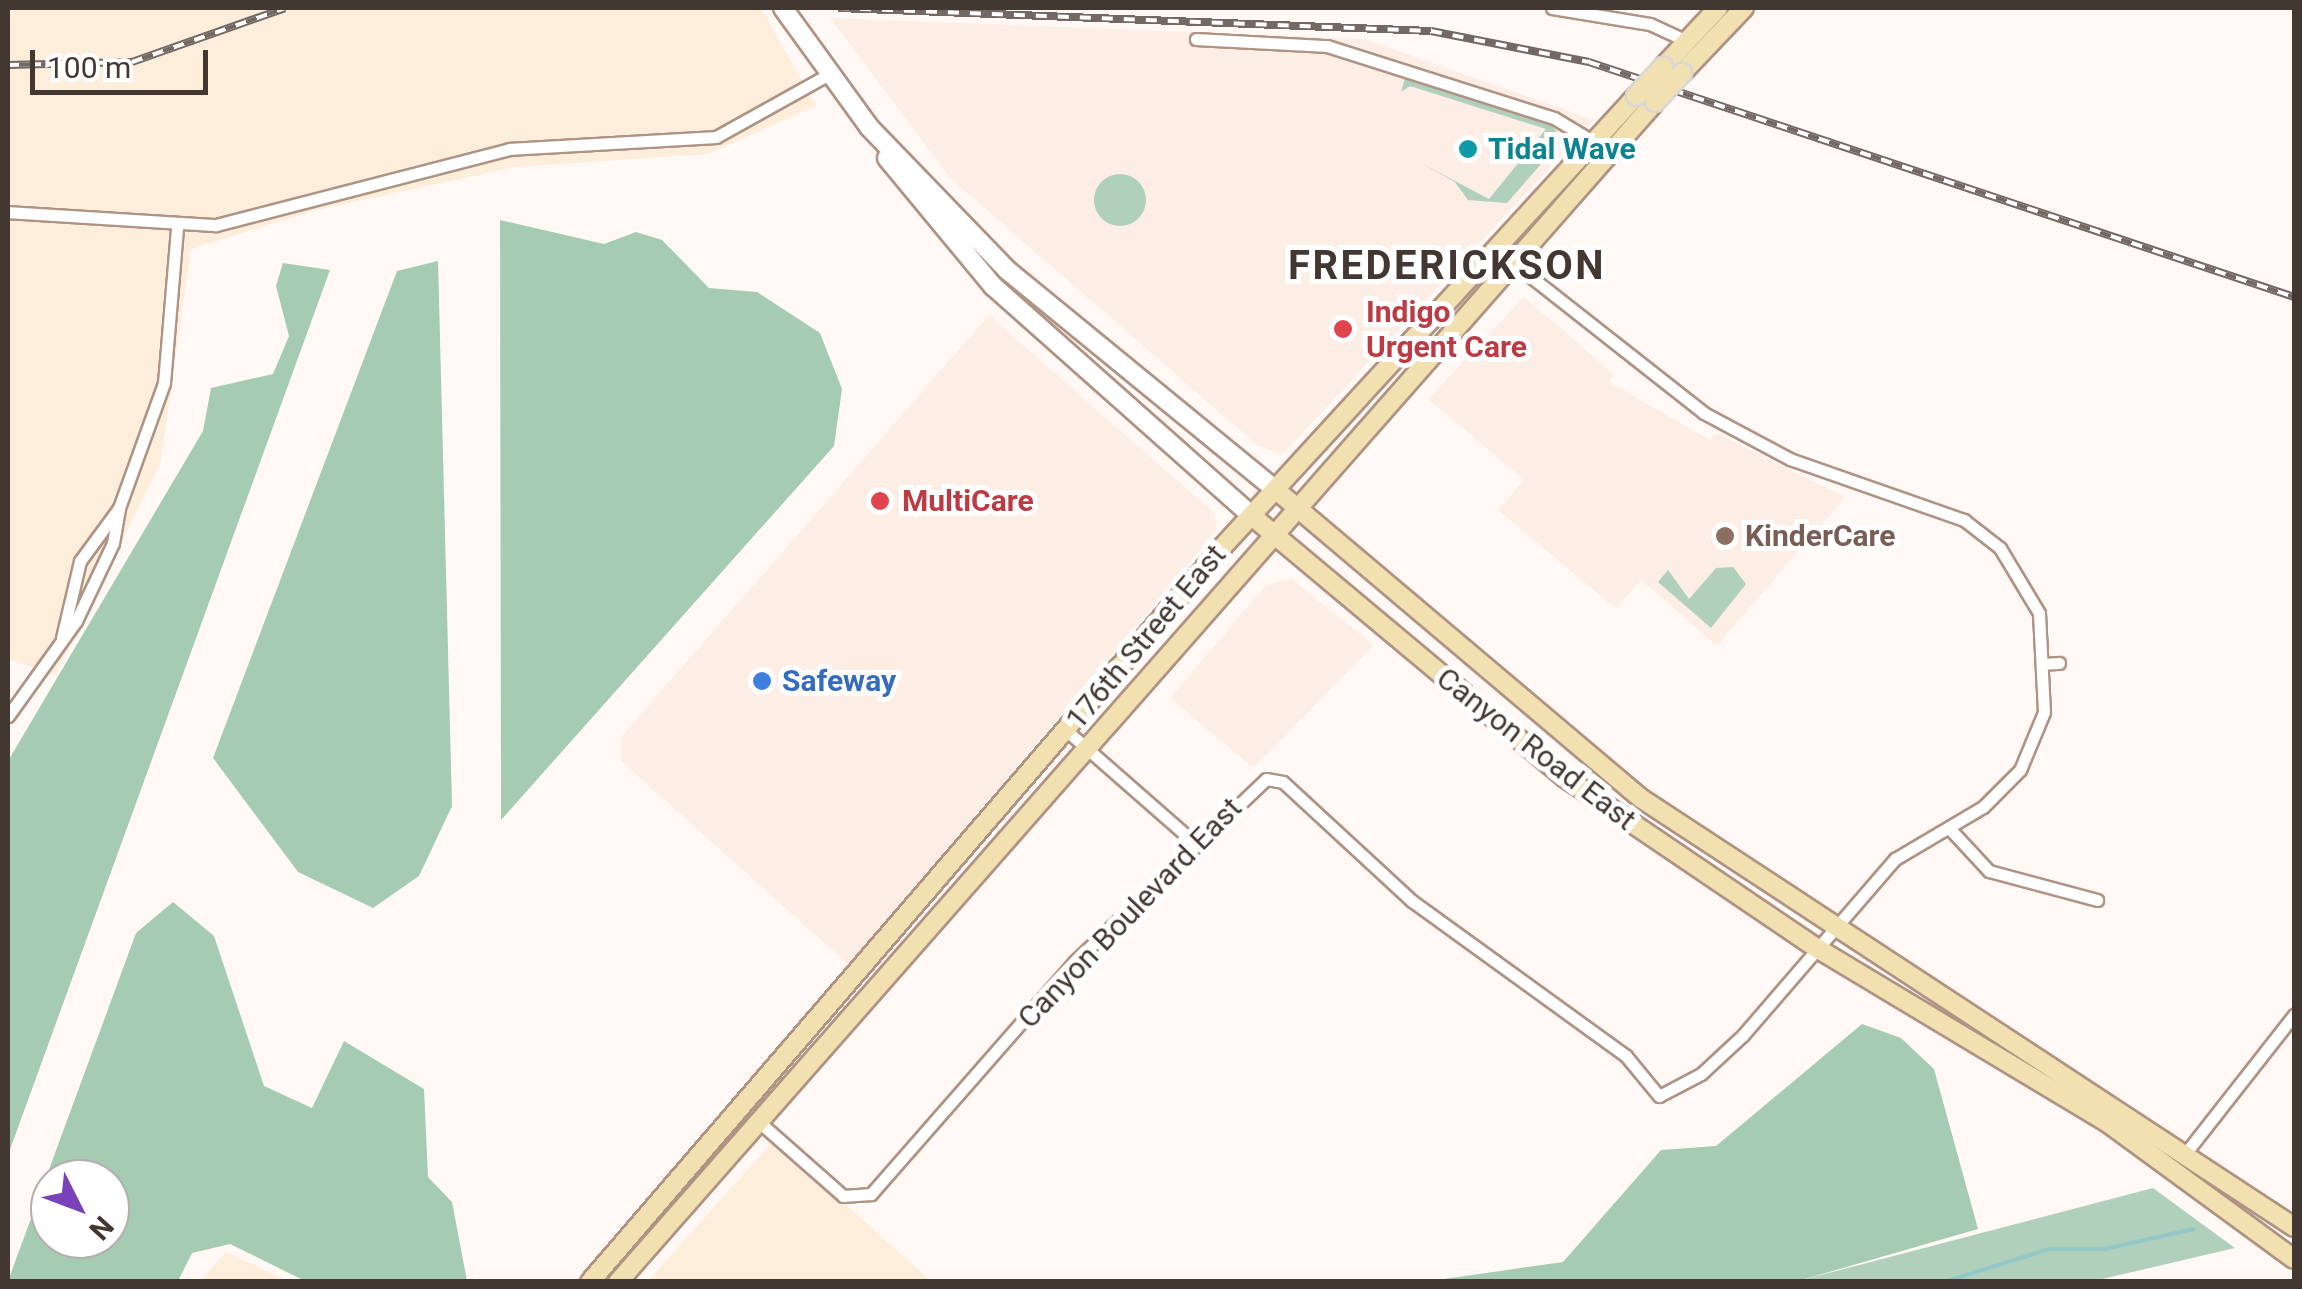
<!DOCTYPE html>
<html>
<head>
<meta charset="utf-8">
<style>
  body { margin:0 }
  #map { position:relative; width:2302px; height:1289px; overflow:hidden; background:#fff8f5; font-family:Roboto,sans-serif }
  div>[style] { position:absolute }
  .built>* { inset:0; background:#fcede5 }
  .industrial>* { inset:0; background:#fdeddb }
  .green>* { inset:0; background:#b0d0bb }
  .round { border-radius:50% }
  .forest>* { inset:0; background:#a5cbb2 }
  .stream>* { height:4px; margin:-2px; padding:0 2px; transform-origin:2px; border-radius:2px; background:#94c7c8 }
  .roads { filter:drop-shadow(2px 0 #af9384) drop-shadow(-2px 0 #af9384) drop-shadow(0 2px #af9384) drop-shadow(0 -2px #af9384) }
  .street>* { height:11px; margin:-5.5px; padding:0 5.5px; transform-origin:5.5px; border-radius:5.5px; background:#fff }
  .secondary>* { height:18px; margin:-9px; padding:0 9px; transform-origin:9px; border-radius:9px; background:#fff }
  .primary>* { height:18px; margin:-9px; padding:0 9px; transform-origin:9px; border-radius:9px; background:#f1e1b0 }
  .rail>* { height:8px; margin-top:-4px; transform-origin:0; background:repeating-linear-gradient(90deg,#fff 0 11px,#736863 0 22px); box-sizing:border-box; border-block:2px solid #736863 }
  .bridges { filter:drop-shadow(2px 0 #d9d7d6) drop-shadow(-2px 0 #d9d7d6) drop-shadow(0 2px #d9d7d6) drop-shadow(0 -2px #d9d7d6) }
  .primary-bridge>* { height:18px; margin:-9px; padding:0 9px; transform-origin:9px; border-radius:9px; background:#f1e1b0 }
  .dots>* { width:28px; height:28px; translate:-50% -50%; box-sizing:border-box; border:5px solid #fff; border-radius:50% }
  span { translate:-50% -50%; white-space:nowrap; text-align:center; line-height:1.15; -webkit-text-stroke:10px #fff; paint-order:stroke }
  .culture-label { font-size:30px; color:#0d838f; font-weight:700 }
  .left { translate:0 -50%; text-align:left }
  .health-label { font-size:30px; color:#be3a42; font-weight:700 }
  .education-label { font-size:30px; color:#785e54; font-weight:700 }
  .street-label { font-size:30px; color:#433731 }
  .shop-label { font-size:30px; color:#366cbe; font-weight:700 }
  .district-label { font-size:40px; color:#433731; font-weight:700; letter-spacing:2.5px }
  .frame { position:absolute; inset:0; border:10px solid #433731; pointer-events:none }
  .north { position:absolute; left:30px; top:1159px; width:100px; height:100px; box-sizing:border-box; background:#fff; border:2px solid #b4afad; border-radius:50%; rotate:132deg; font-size:28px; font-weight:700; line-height:40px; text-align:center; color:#433731 }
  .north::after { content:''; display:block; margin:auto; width:35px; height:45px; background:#7942b9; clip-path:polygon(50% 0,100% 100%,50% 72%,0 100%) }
  .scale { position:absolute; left:30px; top:50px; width:178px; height:45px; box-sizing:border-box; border:5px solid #433731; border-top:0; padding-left:12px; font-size:30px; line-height:35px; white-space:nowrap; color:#433731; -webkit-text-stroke:8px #fff; paint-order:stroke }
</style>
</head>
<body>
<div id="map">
  <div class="built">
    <div style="clip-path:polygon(830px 18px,1364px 39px,1594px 120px,1282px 455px,1257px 445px,951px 179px)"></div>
    <div style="clip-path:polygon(1524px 297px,1615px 375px,1609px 382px,1710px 440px,1716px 433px,1845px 497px,1717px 646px,1641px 580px,1616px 609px,1498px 510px,1524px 480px,1428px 399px)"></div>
    <div style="clip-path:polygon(989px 315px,1214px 513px,1217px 530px,849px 965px,621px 761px,622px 736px)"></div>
    <div style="clip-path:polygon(1291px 579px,1374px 645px,1253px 768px,1170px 698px,1266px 585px)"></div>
  </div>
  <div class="industrial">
    <div style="clip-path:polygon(8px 8px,761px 8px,816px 106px,708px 154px,515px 167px,316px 210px,191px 249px,160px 465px,55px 675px,8px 659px)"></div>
    <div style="clip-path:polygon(774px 1140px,931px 1281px,647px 1282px)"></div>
    <div style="clip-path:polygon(226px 1252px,287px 1281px,200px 1281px)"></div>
  </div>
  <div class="green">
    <div style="clip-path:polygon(1405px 78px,1547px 120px,1563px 139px,1507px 203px,1468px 200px,1455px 182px,1417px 161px,1489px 199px,1546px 129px,1410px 86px,1401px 92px)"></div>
    <div class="round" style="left:1094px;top:174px;width:52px;height:52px"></div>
    <div style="clip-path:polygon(1733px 567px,1746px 584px,1711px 628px,1658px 582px,1668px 570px,1689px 599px,1716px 568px)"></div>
    <div style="clip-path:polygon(2153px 1188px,2235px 1248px,2094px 1281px,1798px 1281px)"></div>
  </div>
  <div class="forest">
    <div style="clip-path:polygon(500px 220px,604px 244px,636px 232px,662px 240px,709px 288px,757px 292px,820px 333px,842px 389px,834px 446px,501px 820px)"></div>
    <div style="clip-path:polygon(438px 261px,452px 806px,419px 876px,373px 908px,298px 872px,213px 758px,397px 271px)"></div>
    <div style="clip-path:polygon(283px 263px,330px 270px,8px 1155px,8px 761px,203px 431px,211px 388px,273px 374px,289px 336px,276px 286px)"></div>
    <div style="clip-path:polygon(evenodd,173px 902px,214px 936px,264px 1086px,312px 1108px,344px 1041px,424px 1089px,428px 1177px,452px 1202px,467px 1281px,305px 1281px,230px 1244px,192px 1253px,178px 1281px,8px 1281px,136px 933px,173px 902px,110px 1179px,110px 1239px,50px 1239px,50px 1179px,110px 1179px)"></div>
    <div style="clip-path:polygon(1862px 1024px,1901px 1038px,1934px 1069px,1978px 1229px,1798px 1281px,1430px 1281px,1563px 1262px,1661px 1150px,1716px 1146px)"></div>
  </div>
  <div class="stream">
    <div style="left:1944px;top:1282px;width:110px;rotate:-17.4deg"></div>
    <div style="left:2049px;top:1249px;width:56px"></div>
    <div style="left:2105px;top:1249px;width:91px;rotate:-12.7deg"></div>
  </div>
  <div class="roads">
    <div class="street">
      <div style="left:1552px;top:8px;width:99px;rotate:9.3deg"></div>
      <div style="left:1650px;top:24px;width:41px;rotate:24.7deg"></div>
      <div style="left:1196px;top:39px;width:131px;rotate:3.1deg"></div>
      <div style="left:1327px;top:46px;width:238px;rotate:17.6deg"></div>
      <div style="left:1554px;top:118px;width:47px;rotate:31deg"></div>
      <div style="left:8px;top:212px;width:208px;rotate:3.6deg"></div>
      <div style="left:216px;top:225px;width:303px;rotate:-14.5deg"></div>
      <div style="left:509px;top:149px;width:207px;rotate:-3.3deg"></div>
      <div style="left:716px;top:137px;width:129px;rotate:-29.1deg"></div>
      <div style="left:119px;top:508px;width:133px;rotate:-70.2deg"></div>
      <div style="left:164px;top:383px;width:157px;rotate:-85.2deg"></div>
      <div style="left:2043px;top:664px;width:16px;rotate:-4deg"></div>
      <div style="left:8px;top:716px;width:117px;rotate:-54.4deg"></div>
      <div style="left:76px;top:621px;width:86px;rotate:-64.6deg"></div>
      <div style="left:113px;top:543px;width:36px;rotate:-80deg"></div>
      <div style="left:119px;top:508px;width:66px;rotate:126.3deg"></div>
      <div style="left:80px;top:561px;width:79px;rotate:103.2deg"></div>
      <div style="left:1067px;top:731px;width:173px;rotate:41.2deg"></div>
      <div style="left:1949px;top:828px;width:59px;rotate:47.1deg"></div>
      <div style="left:1989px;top:871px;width:112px;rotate:15deg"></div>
      <div style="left:758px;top:1121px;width:113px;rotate:41.4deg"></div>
      <div style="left:843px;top:1196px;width:28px;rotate:-4deg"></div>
      <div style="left:871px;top:1194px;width:308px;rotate:-48.8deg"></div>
      <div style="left:1074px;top:962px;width:265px;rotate:-43.6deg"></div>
      <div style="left:1266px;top:779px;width:17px;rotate:10deg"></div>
      <div style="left:1283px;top:782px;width:176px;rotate:42.7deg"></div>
      <div style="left:1412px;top:901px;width:264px;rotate:35.9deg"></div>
      <div style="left:1626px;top:1056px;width:52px;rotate:50.5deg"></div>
      <div style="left:1659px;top:1096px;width:47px;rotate:-27.6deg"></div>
      <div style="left:1701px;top:1074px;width:57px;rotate:-42.9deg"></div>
      <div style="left:1743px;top:1035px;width:233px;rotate:-49.2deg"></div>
      <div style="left:1895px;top:859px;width:102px;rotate:-30.6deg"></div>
      <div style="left:1983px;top:807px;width:52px;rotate:-45deg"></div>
      <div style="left:2020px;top:770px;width:63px;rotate:-67.5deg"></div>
      <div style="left:2044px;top:712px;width:99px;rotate:-92.9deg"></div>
      <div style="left:2039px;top:613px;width:76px;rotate:-121deg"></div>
      <div style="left:2000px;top:548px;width:46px;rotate:-142.1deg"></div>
      <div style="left:1964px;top:520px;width:184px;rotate:-160.7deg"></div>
      <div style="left:1790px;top:459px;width:98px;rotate:-151.9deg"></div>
      <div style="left:1704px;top:413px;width:263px;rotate:-141.8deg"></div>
      <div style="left:2188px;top:1150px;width:172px;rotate:-51.9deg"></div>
    </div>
    <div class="secondary">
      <div style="left:783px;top:8px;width:147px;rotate:54.1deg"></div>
      <div style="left:869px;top:127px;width:199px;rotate:46deg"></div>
      <div style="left:1007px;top:270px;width:348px;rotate:39.3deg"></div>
      <div style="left:887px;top:158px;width:166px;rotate:50.4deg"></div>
      <div style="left:993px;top:286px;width:346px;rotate:41.6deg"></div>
    </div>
    <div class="primary">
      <div style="left:1663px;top:67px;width:81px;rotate:-47deg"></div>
      <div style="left:1682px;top:73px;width:90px;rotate:-46.4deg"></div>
      <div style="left:1276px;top:490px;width:479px;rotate:40.2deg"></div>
      <div style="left:1642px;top:799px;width:780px;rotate:33.28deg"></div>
      <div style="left:1252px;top:516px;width:407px;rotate:39.9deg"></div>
      <div style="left:1564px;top:777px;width:303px;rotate:34.1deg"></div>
      <div style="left:1815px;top:947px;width:342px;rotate:31deg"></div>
      <div style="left:2108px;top:1123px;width:230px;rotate:36.2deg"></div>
      <div style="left:590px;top:1282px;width:975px;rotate:-49.28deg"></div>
      <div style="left:1226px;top:543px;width:607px;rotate:-47.47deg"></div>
      <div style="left:618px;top:1282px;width:1571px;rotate:-48.69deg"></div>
    </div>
  </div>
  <div class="rail">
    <div style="left:838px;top:8px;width:593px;rotate:2.22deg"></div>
    <div style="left:1431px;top:31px;width:161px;rotate:11.1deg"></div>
    <div style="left:1589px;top:62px;width:743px;rotate:18.43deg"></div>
    <div style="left:8px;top:65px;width:124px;rotate:-1.4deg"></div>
    <div style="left:132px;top:62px;width:162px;rotate:-19.4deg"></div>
  </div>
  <div class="bridges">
    <div class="primary-bridge">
      <div style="left:1636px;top:96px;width:40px;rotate:-47deg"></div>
      <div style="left:1655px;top:102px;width:40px;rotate:-47deg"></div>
    </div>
  </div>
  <div class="dots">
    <div style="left:1468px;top:149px;background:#0f9aa8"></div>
    <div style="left:1343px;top:329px;background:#e0444e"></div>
    <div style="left:880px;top:501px;background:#e0444e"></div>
    <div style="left:1725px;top:536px;background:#8d6e63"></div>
    <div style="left:762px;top:681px;background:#3f7fe0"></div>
  </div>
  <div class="culture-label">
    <span class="left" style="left:1488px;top:149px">Tidal Wave</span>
  </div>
  <div class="health-label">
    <span class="left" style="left:1366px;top:329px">Indigo<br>Urgent Care</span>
    <span class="left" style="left:902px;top:501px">MultiCare</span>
  </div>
  <div class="education-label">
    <span class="left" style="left:1745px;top:536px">KinderCare</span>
  </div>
  <div class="street-label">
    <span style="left:1146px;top:637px;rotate:-50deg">176th Street East</span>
    <span style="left:1536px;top:749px;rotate:38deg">Canyon Road East</span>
    <span style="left:1130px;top:913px;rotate:-46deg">Canyon Boulevard East</span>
  </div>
  <div class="shop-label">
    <span class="left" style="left:782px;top:681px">Safeway</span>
  </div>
  <div class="district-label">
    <span style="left:1447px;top:266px">FREDERICKSON</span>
  </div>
  <div class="frame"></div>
  <div class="north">N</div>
  <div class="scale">100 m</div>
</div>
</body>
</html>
